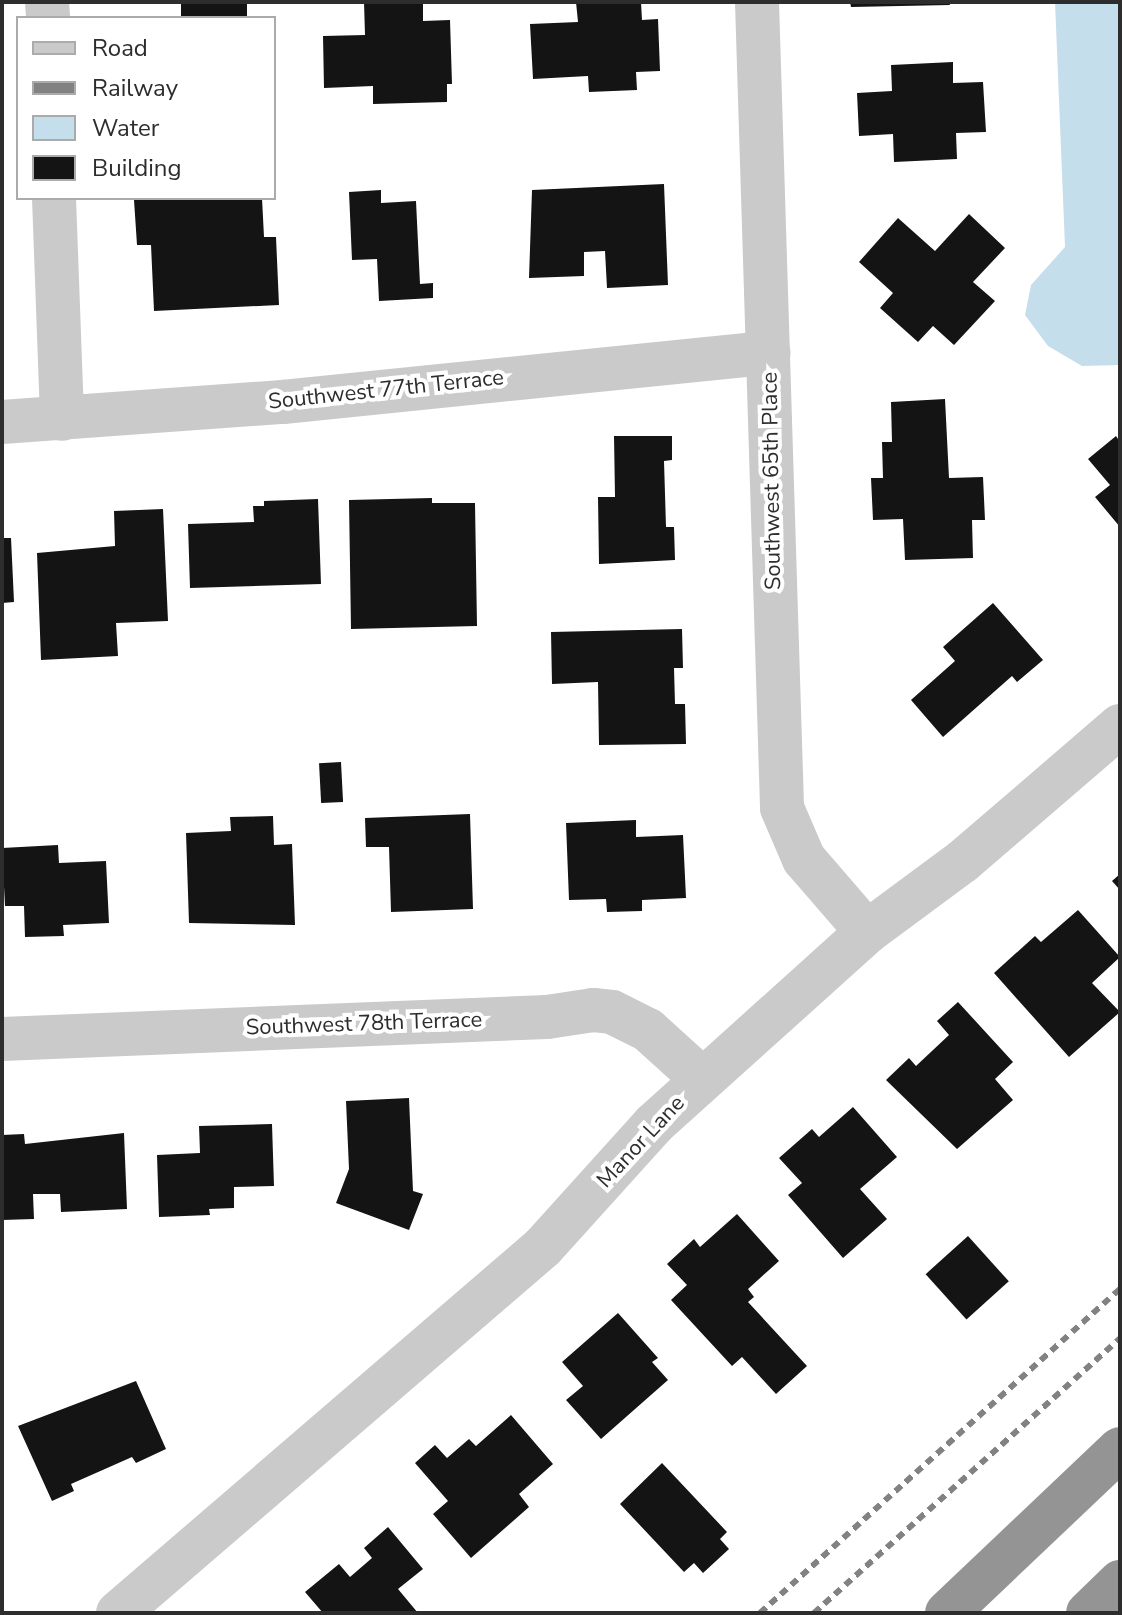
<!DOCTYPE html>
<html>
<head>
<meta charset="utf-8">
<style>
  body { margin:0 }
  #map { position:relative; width:1122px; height:1615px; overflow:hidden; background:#fff; font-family:"Nunito Sans",sans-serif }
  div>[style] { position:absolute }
  .water>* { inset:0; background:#c5deec }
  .building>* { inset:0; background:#141414; transform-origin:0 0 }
  .minor>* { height:44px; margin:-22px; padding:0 22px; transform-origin:22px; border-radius:22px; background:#cacaca }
  .highway>* { height:44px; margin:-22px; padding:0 22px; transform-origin:22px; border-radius:22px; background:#949494 }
  .rail>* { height:6px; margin-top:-3px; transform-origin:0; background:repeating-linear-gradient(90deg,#828282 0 8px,transparent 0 14px) }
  span { translate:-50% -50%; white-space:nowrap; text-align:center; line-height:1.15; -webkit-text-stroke:8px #fff; paint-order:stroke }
  .street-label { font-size:22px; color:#2d2d2d }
  .frame { position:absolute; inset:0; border:4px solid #2d2d2d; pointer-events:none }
  .legend { position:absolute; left:16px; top:16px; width:260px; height:184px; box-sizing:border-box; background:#fff; border:2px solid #ababab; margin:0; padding:10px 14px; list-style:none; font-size:24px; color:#2d2d2d }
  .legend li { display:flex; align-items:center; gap:16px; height:40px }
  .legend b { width:40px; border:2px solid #ababab }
</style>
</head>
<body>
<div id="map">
  <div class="water">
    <div style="clip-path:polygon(1055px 2px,1120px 2px,1120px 365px,1082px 366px,1048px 346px,1025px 315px,1031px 285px,1065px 247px)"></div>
  </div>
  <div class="building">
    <div style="left:181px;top:2px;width:66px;height:16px"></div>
    <div style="clip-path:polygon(364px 2px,423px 2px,423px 21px,450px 20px,452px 84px,447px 84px,447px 102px,373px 104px,373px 86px,324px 88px,323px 36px,365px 35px)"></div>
    <div style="clip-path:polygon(576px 2px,641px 2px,642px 20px,658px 19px,660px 71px,636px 72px,637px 90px,589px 92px,588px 76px,533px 79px,530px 24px,578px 22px)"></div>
    <div style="clip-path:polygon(850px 2px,949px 2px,950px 5px,851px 7px)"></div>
    <div style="clip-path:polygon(953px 62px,953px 83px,983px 82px,986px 132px,956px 133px,957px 159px,894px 162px,893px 134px,859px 136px,857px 93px,892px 91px,891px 65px)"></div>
    <div style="clip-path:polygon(664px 184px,668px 285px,607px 288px,605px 251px,584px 252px,584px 276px,529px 278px,532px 190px)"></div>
    <div style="clip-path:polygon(381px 190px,381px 203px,416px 201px,420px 284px,433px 283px,433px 298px,379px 301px,377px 259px,352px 260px,349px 192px)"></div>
    <div style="clip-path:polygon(262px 198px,264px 237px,276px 237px,279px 305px,154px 311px,151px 245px,137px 245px,134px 200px)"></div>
    <div style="clip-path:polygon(969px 214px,1005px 248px,973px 282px,995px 301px,954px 345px,933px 326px,918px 342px,880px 308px,893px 293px,859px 262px,898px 218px,935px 251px)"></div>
    <div style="clip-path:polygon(945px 399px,949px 478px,983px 477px,985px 520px,972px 520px,973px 558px,905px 560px,903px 519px,873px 520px,871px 478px,883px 478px,882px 442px,892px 442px,891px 402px)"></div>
    <div style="clip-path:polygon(614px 436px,672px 436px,672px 460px,664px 461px,666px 527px,674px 527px,675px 560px,599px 564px,598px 497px,615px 497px)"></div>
    <div style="clip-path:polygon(1116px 436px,1120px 442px,1120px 527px,1095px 497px,1110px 485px,1088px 459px)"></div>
    <div style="clip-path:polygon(432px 498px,432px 503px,475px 503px,477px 626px,351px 629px,349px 500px)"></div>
    <div style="clip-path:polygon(318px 499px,321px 584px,190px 588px,188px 524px,254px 522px,253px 506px,264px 506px,264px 501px)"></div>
    <div style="clip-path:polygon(163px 509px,168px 621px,116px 623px,118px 656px,41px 660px,37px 553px,115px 546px,114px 511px)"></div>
    <div style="clip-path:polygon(2px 538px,11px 538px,14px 602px,2px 603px)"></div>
    <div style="clip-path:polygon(993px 603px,1043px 660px,1017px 682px,1012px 676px,943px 737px,911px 700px,955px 661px,943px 647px)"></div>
    <div style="clip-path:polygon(682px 629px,683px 668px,674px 668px,675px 704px,685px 704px,686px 744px,599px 745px,598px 682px,552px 684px,551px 632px)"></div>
    <div style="left:341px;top:762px;width:40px;height:22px;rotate:87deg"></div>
    <div style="clip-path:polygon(470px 814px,473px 909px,391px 912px,389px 847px,366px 847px,365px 818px)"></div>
    <div style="clip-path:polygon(273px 816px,274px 845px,292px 844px,295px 925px,189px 923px,186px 833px,231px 831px,230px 817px)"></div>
    <div style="clip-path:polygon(636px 820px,636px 837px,683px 835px,686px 898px,642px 900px,642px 911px,607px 912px,606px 899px,569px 900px,566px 823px)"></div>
    <div style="clip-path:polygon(58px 845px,59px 863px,106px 861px,109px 923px,63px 925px,64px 936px,25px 937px,24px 906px,5px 906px,2px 848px)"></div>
    <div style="clip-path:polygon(1120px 874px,1120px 890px,1112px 881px)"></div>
    <div style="clip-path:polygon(1078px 910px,1120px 957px,1092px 983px,1120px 1012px,1069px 1057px,994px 973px,1035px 936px,1041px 942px)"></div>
    <div style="clip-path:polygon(958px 1002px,1013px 1062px,995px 1079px,1013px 1100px,957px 1149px,886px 1080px,909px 1058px,916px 1066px,949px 1035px,937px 1021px)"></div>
    <div style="clip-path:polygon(409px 1098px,413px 1191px,423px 1194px,409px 1230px,336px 1203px,349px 1169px,346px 1101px)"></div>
    <div style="clip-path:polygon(853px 1107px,897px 1157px,860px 1189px,887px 1219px,843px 1258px,788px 1195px,802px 1183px,779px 1158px,812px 1129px,819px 1137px)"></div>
    <div style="clip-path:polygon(272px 1124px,274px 1186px,234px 1187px,234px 1208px,209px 1209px,210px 1215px,159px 1217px,157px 1155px,200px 1153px,199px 1126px)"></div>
    <div style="clip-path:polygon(124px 1133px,127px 1209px,61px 1212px,60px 1194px,33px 1194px,34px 1219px,2px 1220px,2px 1135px,24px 1134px,25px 1144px)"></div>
    <div style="clip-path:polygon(737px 1214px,779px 1261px,748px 1289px,754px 1297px,748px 1302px,807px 1366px,776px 1394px,742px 1357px,732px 1366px,671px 1300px,687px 1285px,667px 1264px,694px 1239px,700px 1247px)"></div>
    <div style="left:968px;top:1236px;width:61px;height:57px;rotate:48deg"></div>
    <div style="clip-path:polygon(618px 1313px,658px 1358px,652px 1362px,668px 1380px,601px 1439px,566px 1400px,583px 1386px,562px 1362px)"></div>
    <div style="clip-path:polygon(136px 1381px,166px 1449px,136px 1463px,132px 1457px,71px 1484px,74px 1491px,52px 1501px,18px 1426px)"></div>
    <div style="clip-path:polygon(511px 1415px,553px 1464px,519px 1494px,529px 1507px,471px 1558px,433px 1514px,448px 1501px,415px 1463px,435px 1445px,447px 1458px,469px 1439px,476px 1446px)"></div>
    <div style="clip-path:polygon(662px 1463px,727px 1532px,720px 1539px,729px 1549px,703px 1573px,694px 1563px,684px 1572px,620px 1504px)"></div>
    <div style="clip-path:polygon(388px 1527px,423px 1569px,398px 1589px,418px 1613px,323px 1613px,305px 1592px,339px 1564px,350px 1577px,372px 1558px,364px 1548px)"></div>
  </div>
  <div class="minor">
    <div style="left:47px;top:2px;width:16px;rotate:86deg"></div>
    <div style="left:757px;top:2px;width:806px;rotate:88.22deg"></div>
    <div style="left:782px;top:808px;width:56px;rotate:66.7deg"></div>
    <div style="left:804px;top:859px;width:96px;rotate:49.2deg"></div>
    <div style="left:54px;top:198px;width:221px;rotate:87.9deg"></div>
    <div style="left:2px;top:422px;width:282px;rotate:-4.1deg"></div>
    <div style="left:283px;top:402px;width:488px;rotate:-5.8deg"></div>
    <div style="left:2px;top:1039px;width:545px;rotate:-2.31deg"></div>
    <div style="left:547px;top:1017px;width:47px;rotate:-8.7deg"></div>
    <div style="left:593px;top:1010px;width:19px;rotate:6deg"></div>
    <div style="left:612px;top:1012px;width:40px;rotate:26.6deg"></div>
    <div style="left:648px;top:1030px;width:73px;rotate:42.2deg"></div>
    <div style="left:118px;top:1613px;width:561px;rotate:-40.73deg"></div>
    <div style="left:543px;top:1247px;width:166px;rotate:-47.9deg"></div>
    <div style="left:654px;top:1124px;width:287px;rotate:-42deg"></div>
    <div style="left:867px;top:932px;width:119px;rotate:-36.5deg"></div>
    <div style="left:963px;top:861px;width:207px;rotate:-40.7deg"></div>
  </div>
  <div class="highway">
    <div style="left:947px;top:1613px;width:238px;rotate:-43.5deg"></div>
    <div style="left:1088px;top:1613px;width:45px;rotate:-44.1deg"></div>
  </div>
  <div class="rail">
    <div style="left:760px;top:1613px;width:484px;rotate:-42deg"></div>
    <div style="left:814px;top:1613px;width:411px;rotate:-41.9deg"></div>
  </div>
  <div class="street-label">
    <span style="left:386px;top:390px;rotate:-6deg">Southwest 77th Terrace</span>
    <span style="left:772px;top:481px;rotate:-91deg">Southwest 65th Place</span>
    <span style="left:364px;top:1024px;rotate:-2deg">Southwest 78th Terrace</span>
    <span style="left:641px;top:1142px;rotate:-47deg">Manor Lane</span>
  </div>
  <div class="frame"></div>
  <ul class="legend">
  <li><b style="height:10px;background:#cacaca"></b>Road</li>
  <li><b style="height:10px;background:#828282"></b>Railway</li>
  <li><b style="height:22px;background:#c5deec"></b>Water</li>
  <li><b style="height:22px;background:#141414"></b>Building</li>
  </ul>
</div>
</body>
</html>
